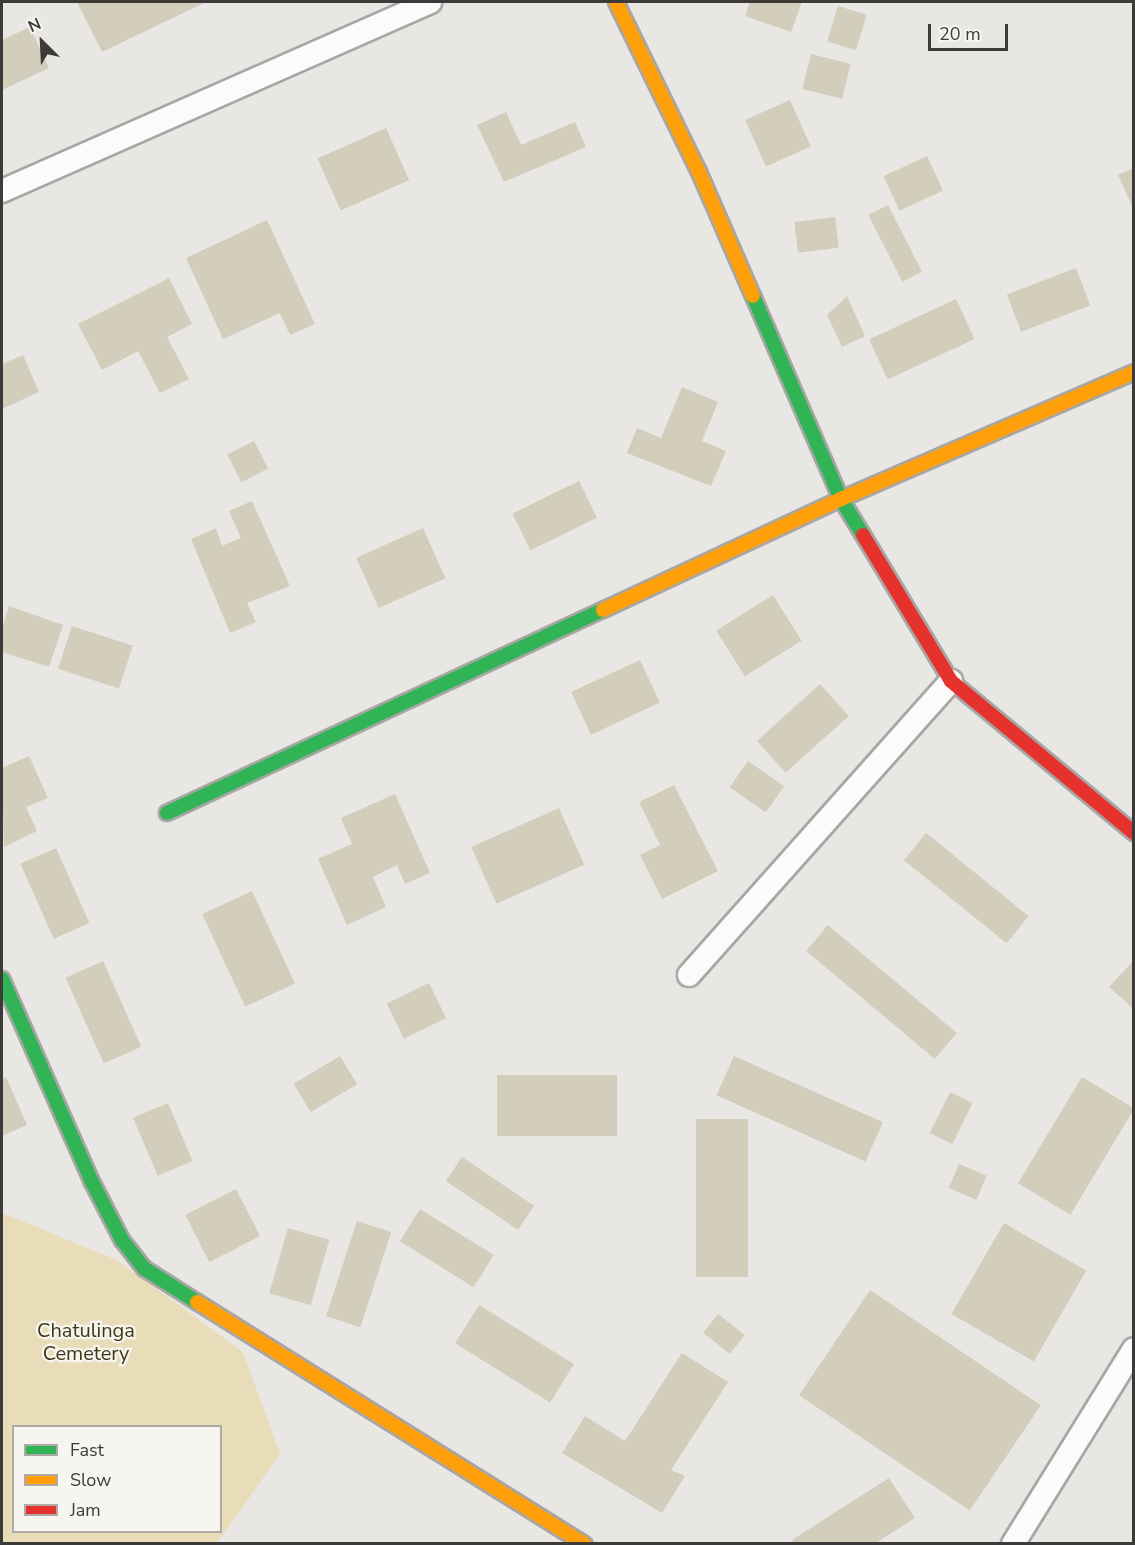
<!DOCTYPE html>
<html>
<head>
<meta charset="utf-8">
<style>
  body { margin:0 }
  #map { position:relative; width:1135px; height:1545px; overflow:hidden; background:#e8e7e4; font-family:"Nunito Sans",sans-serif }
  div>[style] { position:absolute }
  .green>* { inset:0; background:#e8dcb9 }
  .building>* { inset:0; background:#d3cdbc; transform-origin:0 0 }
  .roads { filter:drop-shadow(2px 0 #a7a6a4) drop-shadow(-2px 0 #a7a6a4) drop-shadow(0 2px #a7a6a4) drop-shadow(0 -2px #a7a6a4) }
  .street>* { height:22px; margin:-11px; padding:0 11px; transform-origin:11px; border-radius:11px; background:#fcfbfb }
  .fast>* { height:14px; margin:-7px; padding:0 7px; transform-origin:7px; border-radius:7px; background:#30b455 }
  .slow>* { height:14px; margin:-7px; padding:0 7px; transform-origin:7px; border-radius:7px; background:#ff9f0a }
  .jam>* { height:14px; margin:-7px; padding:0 7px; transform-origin:7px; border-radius:7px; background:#e5322d }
  span { translate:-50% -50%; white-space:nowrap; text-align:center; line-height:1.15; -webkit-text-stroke:4.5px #f7f5ef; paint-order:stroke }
  .park-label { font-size:20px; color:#423714 }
  .frame { position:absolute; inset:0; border:3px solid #3c3b39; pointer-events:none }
  .legend { position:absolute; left:12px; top:1425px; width:210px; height:108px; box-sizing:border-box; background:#f7f5ef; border:2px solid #acaba6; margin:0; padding:8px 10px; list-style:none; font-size:18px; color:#3c3b39 }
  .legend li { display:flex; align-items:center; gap:12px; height:30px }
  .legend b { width:30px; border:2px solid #acaba6 }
  .north { position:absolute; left:12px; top:12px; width:60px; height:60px; -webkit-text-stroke:4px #f7f5ef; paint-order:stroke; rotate:336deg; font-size:16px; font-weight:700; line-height:24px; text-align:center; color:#3c3b39 }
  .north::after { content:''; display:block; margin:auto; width:21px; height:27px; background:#3c3b39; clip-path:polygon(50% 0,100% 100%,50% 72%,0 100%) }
  .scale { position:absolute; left:928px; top:24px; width:80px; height:27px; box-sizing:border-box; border:3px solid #3c3b39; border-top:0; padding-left:8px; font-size:18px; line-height:21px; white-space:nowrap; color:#3c3b39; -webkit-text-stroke:4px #f7f5ef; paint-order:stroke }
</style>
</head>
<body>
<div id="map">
  <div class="green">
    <div style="clip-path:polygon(evenodd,2px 1213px,117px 1260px,243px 1352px,280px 1454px,217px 1543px,2px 1543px,2px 1213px,14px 1426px,220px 1426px,220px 1532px,14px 1532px,14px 1426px)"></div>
  </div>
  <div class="building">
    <div style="clip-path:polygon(77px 2px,206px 2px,102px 52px)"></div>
    <div style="clip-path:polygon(750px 2px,802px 2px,791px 32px,745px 16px)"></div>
    <div style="left:838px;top:6px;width:30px;height:37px;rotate:17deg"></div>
    <div style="clip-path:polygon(30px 27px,49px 68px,2px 90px,2px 40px)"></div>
    <div style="left:811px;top:54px;width:41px;height:36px;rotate:14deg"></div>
    <div style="left:790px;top:100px;width:51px;height:49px;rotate:66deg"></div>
    <div style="clip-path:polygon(506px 112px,521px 145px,575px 122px,586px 147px,504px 182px,477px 125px)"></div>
    <div style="left:386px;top:128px;width:57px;height:75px;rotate:66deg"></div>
    <div style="left:927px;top:156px;width:38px;height:48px;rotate:65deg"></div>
    <div style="clip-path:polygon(1134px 168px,1134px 210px,1118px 175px)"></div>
    <div style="left:888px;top:205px;width:75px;height:22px;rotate:63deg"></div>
    <div style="left:835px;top:217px;width:31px;height:41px;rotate:83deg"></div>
    <div style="clip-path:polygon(267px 220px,315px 324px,290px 335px,280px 313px,223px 339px,186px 258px)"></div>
    <div style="left:1076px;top:268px;width:40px;height:74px;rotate:69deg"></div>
    <div style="clip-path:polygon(169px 278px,192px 324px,167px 337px,189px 379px,160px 393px,138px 351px,102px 370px,78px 324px)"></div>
    <div style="clip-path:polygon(847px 296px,865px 336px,842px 347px,827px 315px)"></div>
    <div style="left:956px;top:299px;width:44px;height:96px;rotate:65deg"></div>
    <div style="clip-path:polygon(23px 355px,39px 392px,2px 409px,2px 364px)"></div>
    <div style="clip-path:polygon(682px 387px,718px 402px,702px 441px,726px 451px,711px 486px,627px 453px,637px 428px,661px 438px)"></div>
    <div style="left:254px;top:441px;width:31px;height:30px;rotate:63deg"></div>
    <div style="left:579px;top:481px;width:41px;height:74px;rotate:64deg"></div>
    <div style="clip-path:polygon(252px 501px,290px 586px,247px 603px,256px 622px,230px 633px,191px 539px,216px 528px,222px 546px,241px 538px,229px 511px)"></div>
    <div style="left:423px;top:528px;width:55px;height:73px;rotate:66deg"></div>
    <div style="left:773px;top:595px;width:54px;height:67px;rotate:58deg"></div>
    <div style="clip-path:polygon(9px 606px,63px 625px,49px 667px,2px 652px,2px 628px)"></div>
    <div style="left:72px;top:626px;width:64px;height:45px;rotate:18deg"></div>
    <div style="left:640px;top:660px;width:47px;height:76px;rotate:65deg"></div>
    <div style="left:820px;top:684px;width:43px;height:85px;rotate:48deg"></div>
    <div style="clip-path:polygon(29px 756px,48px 798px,26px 807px,37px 831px,4px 847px,2px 768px)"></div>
    <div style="left:748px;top:761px;width:44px;height:32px;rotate:35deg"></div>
    <div style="clip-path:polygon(674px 785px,718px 871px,662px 899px,640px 855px,660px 845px,639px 802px)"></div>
    <div style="clip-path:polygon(395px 794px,430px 873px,405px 884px,397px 865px,373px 877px,386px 907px,347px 925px,318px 859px,352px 844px,341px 818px)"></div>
    <div style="left:559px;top:808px;width:62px;height:96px;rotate:66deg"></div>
    <div style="left:926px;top:833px;width:132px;height:35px;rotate:39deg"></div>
    <div style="left:56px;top:848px;width:82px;height:39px;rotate:66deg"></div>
    <div style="left:252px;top:891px;width:102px;height:55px;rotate:65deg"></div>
    <div style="left:828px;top:925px;width:168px;height:34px;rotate:40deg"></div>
    <div style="clip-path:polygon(1134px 960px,1134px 1009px,1109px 987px)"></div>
    <div style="left:103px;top:961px;width:94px;height:41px;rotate:66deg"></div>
    <div style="left:429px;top:983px;width:39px;height:47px;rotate:64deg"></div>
    <div style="left:340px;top:1056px;width:33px;height:54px;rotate:59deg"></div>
    <div style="left:734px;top:1056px;width:163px;height:43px;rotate:24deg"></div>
    <div style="left:617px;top:1075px;width:61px;height:120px;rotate:90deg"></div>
    <div style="clip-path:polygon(6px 1077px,27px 1125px,2px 1136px,2px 1079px)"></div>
    <div style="left:1082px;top:1077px;width:61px;height:124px;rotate:31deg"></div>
    <div style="left:950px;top:1092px;width:25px;height:46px;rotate:26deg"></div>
    <div style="left:168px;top:1103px;width:63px;height:38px;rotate:67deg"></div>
    <div style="left:696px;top:1119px;width:52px;height:158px"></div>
    <div style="left:462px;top:1157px;width:87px;height:29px;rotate:34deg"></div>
    <div style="left:959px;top:1164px;width:30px;height:26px;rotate:23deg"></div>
    <div style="left:236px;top:1189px;width:53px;height:57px;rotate:63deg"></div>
    <div style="left:420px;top:1209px;width:87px;height:38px;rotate:32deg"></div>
    <div style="left:357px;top:1221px;width:36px;height:100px;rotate:18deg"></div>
    <div style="left:1004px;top:1223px;width:95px;height:105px;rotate:30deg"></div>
    <div style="left:288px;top:1228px;width:43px;height:68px;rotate:16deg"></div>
    <div style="left:870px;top:1290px;width:206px;height:127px;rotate:34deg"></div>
    <div style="left:479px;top:1305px;width:112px;height:45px;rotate:32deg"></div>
    <div style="left:718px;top:1314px;width:34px;height:24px;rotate:38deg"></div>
    <div style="clip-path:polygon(682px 1353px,728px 1382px,671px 1470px,685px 1476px,662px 1513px,562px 1453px,585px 1416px,625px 1441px)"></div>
    <div style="clip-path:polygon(889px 1478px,915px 1518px,874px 1544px,794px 1544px,792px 1540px)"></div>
  </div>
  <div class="roads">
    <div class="street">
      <div style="left:2px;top:191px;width:468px;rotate:-23.8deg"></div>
      <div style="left:689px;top:975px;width:394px;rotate:-48.3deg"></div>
      <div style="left:1013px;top:1544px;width:229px;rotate:-58.2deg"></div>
    </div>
    <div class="fast">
      <div style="left:753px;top:296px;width:221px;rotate:66.6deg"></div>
      <div style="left:841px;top:499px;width:42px;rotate:58.6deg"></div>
      <div style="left:167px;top:813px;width:481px;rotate:-25deg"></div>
      <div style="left:2px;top:979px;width:220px;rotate:66.1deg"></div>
      <div style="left:91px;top:1180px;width:68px;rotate:62.7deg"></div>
      <div style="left:122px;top:1240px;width:37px;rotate:52deg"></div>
      <div style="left:145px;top:1269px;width:62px;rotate:32.4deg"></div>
    </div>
    <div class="slow">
      <div style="left:616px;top:2px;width:189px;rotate:64deg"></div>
      <div style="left:699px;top:172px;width:135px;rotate:66.5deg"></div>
      <div style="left:603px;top:610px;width:263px;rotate:-25deg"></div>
      <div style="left:841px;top:499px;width:319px;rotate:-23.4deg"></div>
      <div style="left:197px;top:1302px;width:457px;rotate:32deg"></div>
    </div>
    <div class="jam">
      <div style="left:863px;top:535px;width:170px;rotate:58.9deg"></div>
      <div style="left:951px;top:681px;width:238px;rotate:39.7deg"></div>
    </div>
  </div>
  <div class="park-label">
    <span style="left:86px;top:1342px">Chatulinga<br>Cemetery</span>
  </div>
  <div class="frame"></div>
  <ul class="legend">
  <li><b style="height:8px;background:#30b455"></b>Fast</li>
  <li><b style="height:8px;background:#ff9f0a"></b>Slow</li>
  <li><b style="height:8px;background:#e5322d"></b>Jam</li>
  </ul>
  <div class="north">N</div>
  <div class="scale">20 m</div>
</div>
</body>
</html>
